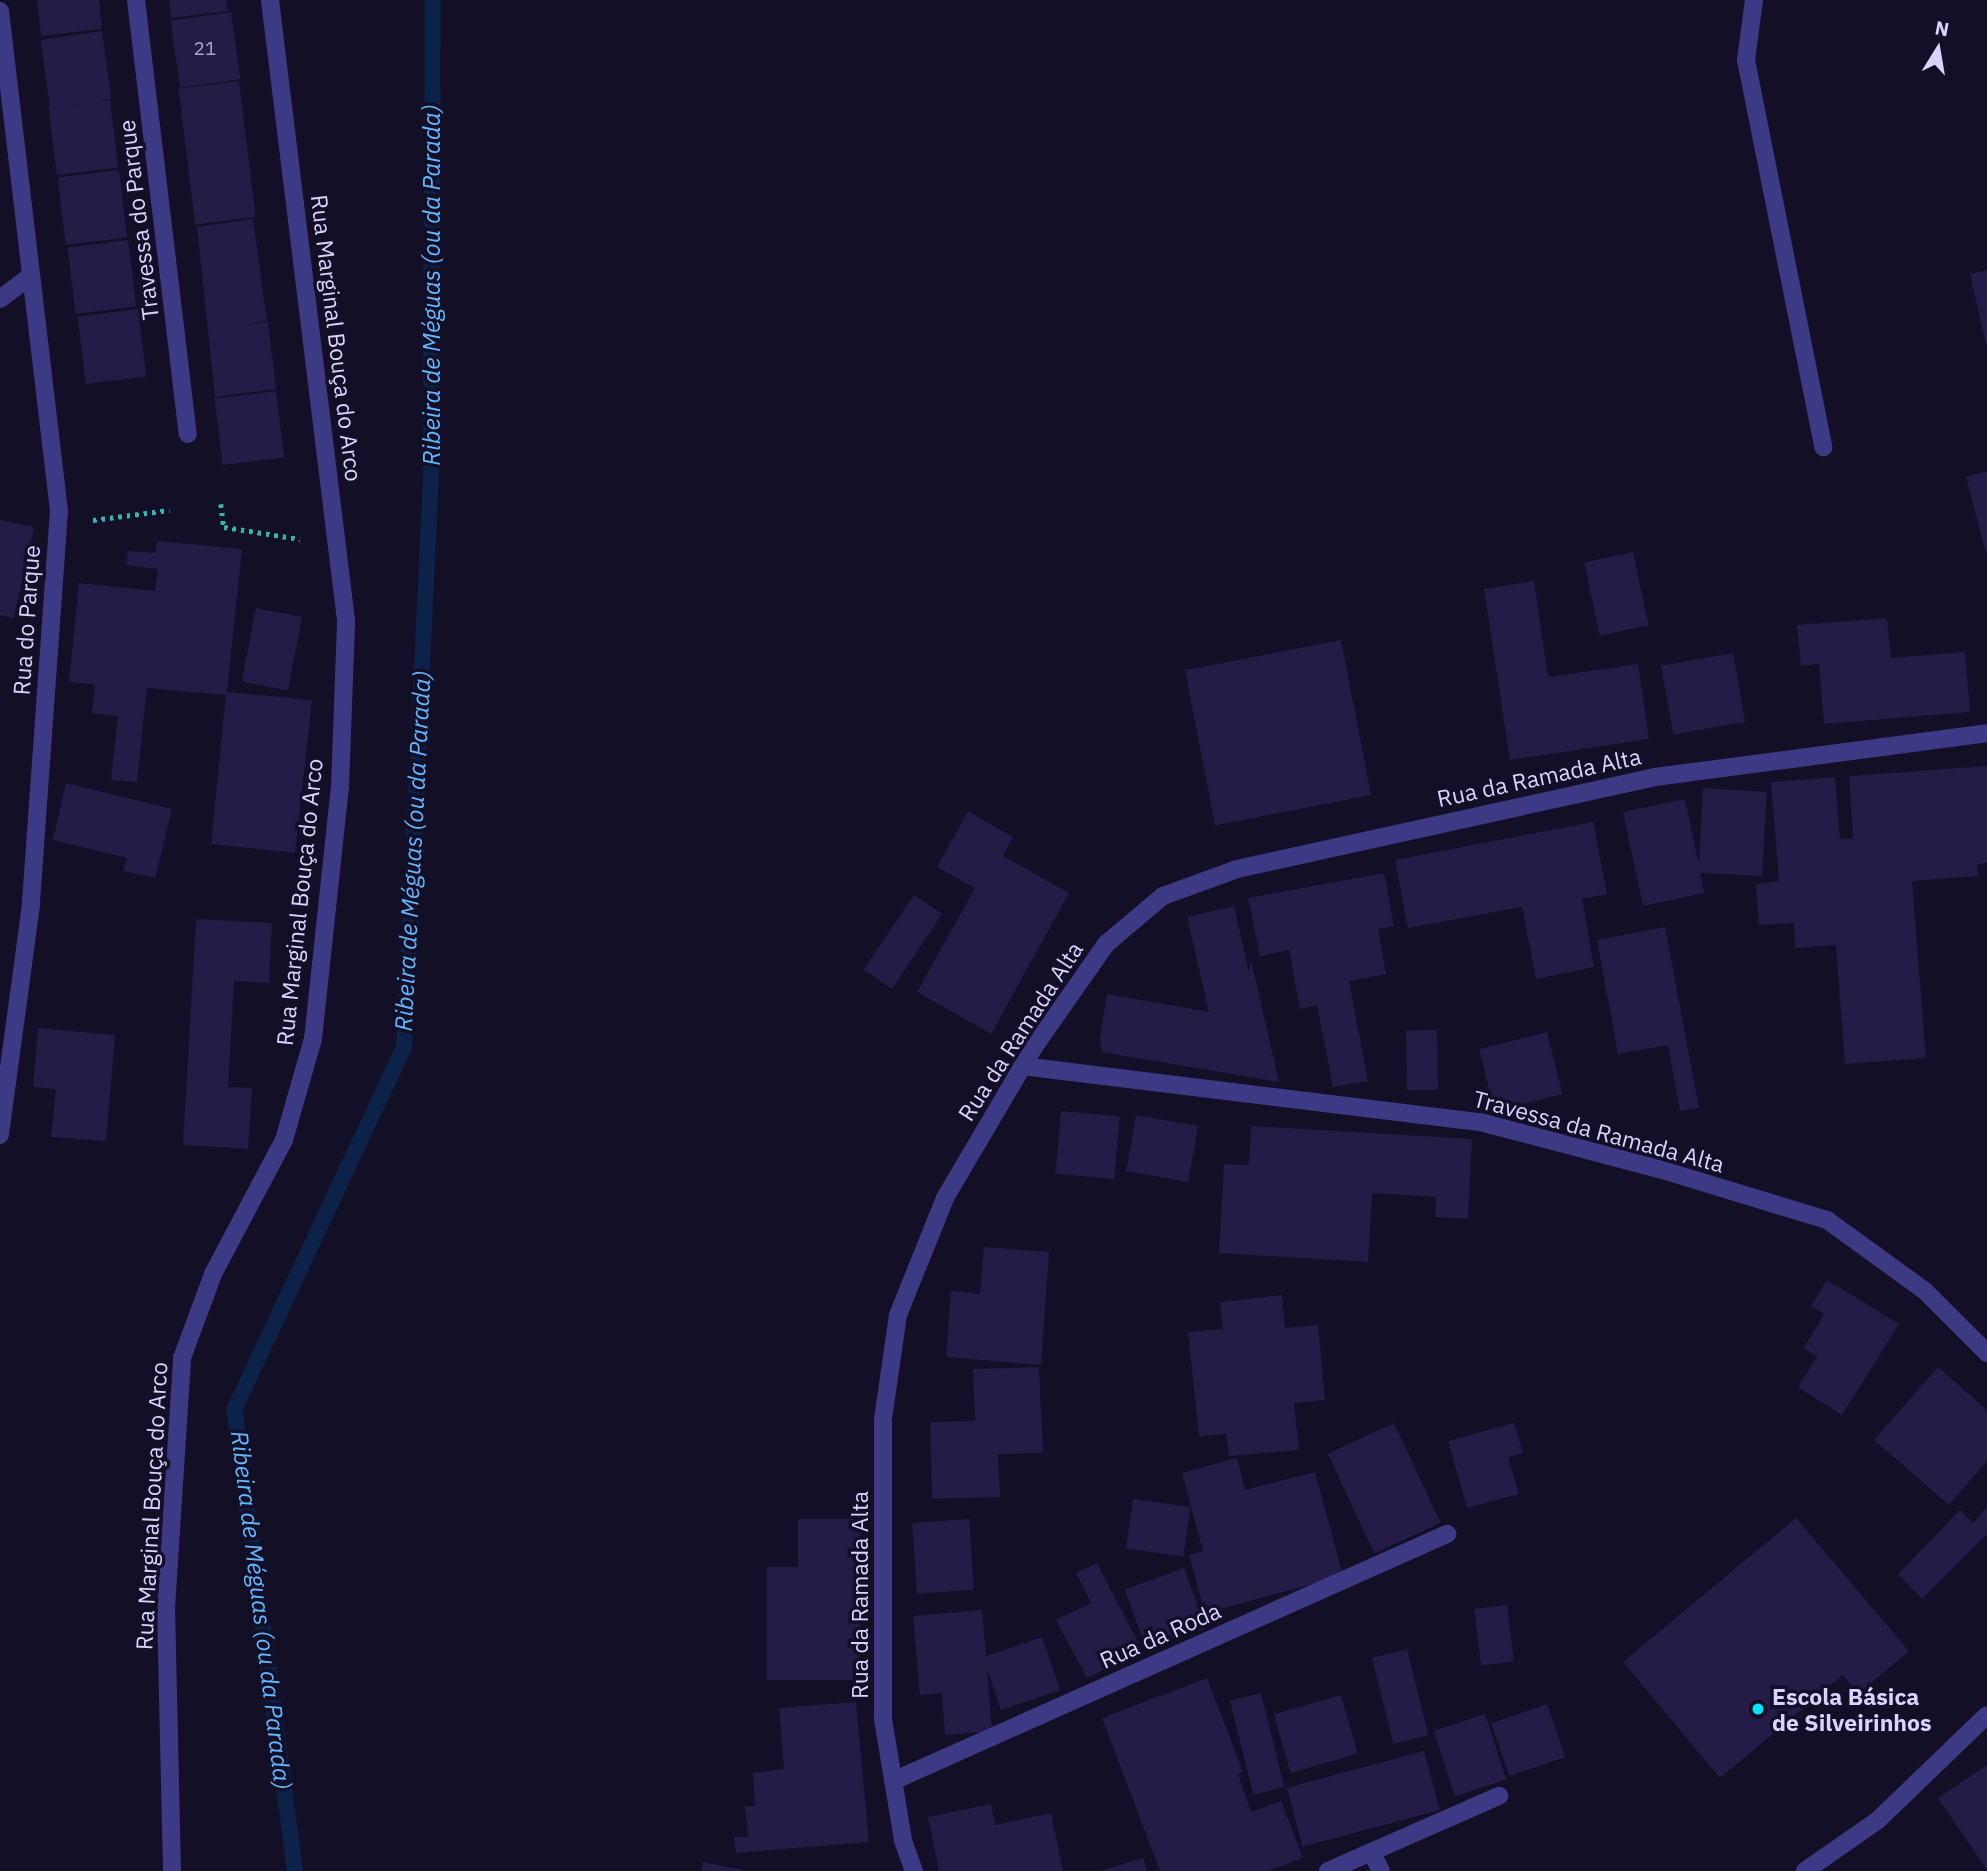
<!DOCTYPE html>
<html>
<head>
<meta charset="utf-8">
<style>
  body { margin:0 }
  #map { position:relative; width:1987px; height:1871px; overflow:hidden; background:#130f26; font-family:"IBM Plex Sans",sans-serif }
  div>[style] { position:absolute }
  .stream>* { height:16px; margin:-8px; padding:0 8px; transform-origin:8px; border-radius:8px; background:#0c2248 }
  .building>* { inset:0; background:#241b47; transform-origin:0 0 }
  .path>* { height:4.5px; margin-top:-2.25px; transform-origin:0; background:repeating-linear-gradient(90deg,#2fb8b0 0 3.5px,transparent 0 8.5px) }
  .service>* { height:18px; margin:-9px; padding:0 9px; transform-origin:9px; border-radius:9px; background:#3d3a85 }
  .minor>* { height:18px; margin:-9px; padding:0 9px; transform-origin:9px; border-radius:9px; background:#3d3a85 }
  .dots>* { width:19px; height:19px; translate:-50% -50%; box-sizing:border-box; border:4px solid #130f26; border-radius:50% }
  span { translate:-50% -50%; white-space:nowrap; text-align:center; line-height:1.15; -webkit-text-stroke:7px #130f26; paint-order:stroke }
  .number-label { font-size:19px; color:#aca6d1 }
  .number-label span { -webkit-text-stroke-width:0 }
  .street-label { font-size:23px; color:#d9d4ff }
  .poi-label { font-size:23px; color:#d9d4ff; font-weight:700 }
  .left { translate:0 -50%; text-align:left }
  .water-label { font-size:24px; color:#62b6ff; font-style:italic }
  .north { position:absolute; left:1903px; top:14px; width:70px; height:70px; -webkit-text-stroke:5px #130f26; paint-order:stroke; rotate:11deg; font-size:19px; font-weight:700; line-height:28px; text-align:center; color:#d9d4ff }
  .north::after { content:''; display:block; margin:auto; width:24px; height:32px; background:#d9d4ff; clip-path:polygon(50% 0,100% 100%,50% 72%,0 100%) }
</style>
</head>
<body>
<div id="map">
  <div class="stream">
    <div style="left:295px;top:1871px;width:465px;rotate:-97.5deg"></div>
    <div style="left:234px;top:1410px;width:401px;rotate:-64.9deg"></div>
    <div style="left:404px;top:1047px;width:571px;rotate:-87.29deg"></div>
    <div style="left:431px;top:477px;width:477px;rotate:-89.8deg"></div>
  </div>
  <div class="building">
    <div style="clip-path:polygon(37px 0,99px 0,102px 29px,41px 36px)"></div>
    <div style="clip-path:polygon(169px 0,226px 0,228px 11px,171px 18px)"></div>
    <div style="left:231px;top:12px;width:68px;height:61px;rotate:82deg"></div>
    <div style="left:102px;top:31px;width:69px;height:62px;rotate:82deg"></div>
    <div style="left:239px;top:81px;width:137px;height:61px;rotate:83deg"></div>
    <div style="left:110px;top:100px;width:68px;height:62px;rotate:83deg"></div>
    <div style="left:119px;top:170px;width:68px;height:62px;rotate:83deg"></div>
    <div style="clip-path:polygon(253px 219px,267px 321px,243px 325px,268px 322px,276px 389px,215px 397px,197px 227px)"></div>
    <div style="left:128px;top:240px;width:67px;height:61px;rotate:83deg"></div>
    <div style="clip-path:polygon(1987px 270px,1987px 344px,1986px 344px,1970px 274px)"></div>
    <div style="left:138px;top:309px;width:68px;height:61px;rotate:83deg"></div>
    <div style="left:276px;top:391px;width:67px;height:62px;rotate:83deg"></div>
    <div style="clip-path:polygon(1987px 471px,1987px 553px,1986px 553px,1966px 477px)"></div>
    <div style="clip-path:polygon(0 520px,34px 527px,14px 618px,0 615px)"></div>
    <div style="clip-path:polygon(157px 541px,242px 549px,227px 692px,312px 700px,295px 853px,211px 844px,226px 695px,147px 688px,137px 782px,111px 780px,118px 716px,92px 713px,95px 685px,69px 682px,79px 583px,155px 591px,158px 569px,126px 565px,128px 551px,155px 553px)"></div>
    <div style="left:1633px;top:552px;width:75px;height:50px;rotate:78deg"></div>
    <div style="clip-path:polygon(1534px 581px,1548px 677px,1638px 664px,1649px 739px,1510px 760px,1484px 589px)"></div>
    <div style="left:256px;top:608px;width:47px;height:75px;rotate:11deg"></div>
    <div style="clip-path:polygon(1887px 618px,1891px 658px,1965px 652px,1970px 712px,1824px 724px,1819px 664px,1801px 666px,1797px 625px)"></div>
    <div style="left:1341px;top:640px;width:158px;height:159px;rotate:79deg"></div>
    <div style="left:1733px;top:653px;width:70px;height:73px;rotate:80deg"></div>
    <div style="clip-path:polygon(1987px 766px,1987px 863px,1977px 864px,1978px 876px,1912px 881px,1926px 1058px,1845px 1064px,1836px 945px,1795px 948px,1794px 923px,1759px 925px,1756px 884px,1779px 881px,1771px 782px,1835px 777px,1840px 839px,1853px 838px,1849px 776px)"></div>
    <div style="clip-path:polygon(66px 783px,172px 809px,155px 878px,123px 871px,127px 858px,53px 840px)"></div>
    <div style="clip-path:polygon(1703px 788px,1767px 792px,1762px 876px,1700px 873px,1704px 893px,1643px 906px,1623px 812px,1685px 799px,1699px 866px)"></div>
    <div style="clip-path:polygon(968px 811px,1013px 837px,1003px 856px,1069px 893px,991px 1034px,917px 992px,975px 888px,937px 867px)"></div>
    <div style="clip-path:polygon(1593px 822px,1607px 894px,1582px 899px,1594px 967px,1536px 979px,1522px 907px,1408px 928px,1395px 860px)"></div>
    <div style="clip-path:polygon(1384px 873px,1394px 926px,1378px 929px,1386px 974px,1349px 981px,1368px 1081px,1333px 1087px,1317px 1005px,1300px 1009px,1289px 950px,1260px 956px,1248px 898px)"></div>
    <div style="left:914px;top:895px;width:34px;height:90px;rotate:34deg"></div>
    <div style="clip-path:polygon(1234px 906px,1249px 972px,1251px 960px,1279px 1082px,1102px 1052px,1100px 1039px,1107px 994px,1209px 1012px,1187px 917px)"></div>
    <div style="clip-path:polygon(196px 919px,272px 923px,269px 983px,234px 981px,228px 1087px,252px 1088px,248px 1149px,183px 1145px)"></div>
    <div style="clip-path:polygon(1665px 927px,1699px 1108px,1680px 1111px,1668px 1045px,1618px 1054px,1597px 940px)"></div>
    <div style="clip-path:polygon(38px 1028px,115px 1035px,106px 1141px,51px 1137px,56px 1089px,33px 1087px)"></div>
    <div style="left:1437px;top:1030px;width:60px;height:31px;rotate:89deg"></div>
    <div style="left:1547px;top:1032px;width:64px;height:70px;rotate:76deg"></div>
    <div style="left:1061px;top:1111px;width:59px;height:63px;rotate:5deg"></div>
    <div style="left:1136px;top:1115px;width:63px;height:57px;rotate:10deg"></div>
    <div style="clip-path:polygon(1251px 1126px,1472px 1139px,1468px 1219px,1435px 1217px,1436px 1197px,1372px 1193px,1368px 1262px,1219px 1253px,1224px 1164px,1249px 1165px)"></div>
    <div style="clip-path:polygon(984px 1247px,1049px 1252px,1041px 1365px,946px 1357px,951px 1291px,980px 1294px)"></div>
    <div style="clip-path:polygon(1827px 1280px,1899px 1324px,1842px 1415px,1798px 1387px,1817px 1357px,1804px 1348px,1824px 1314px,1811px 1306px)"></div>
    <div style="clip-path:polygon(1282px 1295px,1285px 1328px,1318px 1325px,1325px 1400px,1294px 1403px,1299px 1450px,1229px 1456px,1226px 1434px,1199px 1436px,1188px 1332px,1223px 1329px,1220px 1302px)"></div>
    <div style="clip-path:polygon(1039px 1367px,1043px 1453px,998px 1454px,1000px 1497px,932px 1499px,930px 1422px,975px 1421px,973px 1369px)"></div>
    <div style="clip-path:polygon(1938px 1367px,1987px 1410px,1987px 1461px,1949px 1505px,1874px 1440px)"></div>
    <div style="left:1394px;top:1423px;width:110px;height:73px;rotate:65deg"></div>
    <div style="clip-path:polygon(1514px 1423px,1523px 1453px,1508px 1457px,1519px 1494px,1467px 1508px,1448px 1441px)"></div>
    <div style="clip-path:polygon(1237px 1458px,1245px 1490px,1315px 1472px,1343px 1576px,1205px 1613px,1189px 1555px,1203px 1551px,1182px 1473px)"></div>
    <div style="left:1133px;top:1499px;width:58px;height:50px;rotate:8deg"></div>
    <div style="clip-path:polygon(1987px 1507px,1987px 1534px,1922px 1599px,1898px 1574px,1960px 1510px,1973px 1523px)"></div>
    <div style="clip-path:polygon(1796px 1518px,1909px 1651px,1858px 1694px,1843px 1675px,1720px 1778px,1623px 1662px)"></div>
    <div style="clip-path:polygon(798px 1519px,861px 1519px,860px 1680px,767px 1680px,767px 1567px,798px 1567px)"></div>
    <div style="left:969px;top:1519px;width:71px;height:57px;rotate:86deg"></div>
    <div style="clip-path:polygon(1097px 1563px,1142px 1650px,1087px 1678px,1056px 1620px,1091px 1603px,1076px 1573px)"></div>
    <div style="left:1184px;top:1568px;width:64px;height:63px;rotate:70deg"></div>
    <div style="left:1507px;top:1605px;width:57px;height:33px;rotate:83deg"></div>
    <div style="clip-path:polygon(982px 1610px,986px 1656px,1042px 1637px,1060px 1690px,1001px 1710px,987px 1669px,992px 1731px,945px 1735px,942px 1693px,920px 1695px,913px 1616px)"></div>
    <div style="left:1407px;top:1649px;width:89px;height:36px;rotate:76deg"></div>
    <div style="clip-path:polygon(1207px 1678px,1243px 1772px,1238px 1774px,1251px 1812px,1281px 1801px,1303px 1858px,1269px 1871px,1160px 1871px,1102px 1718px)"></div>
    <div style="left:1261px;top:1693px;width:97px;height:32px;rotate:76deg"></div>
    <div style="left:1341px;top:1695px;width:61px;height:70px;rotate:74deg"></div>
    <div style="clip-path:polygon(856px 1702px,869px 1842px,736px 1853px,734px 1837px,748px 1837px,745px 1806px,755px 1806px,753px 1773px,784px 1769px,779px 1708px)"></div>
    <div style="left:1547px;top:1704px;width:56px;height:59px;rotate:71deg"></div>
    <div style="left:1485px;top:1714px;width:69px;height:54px;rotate:72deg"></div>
    <div style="left:1424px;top:1751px;width:61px;height:142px;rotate:75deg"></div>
    <div style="clip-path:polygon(1987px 1765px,1987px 1870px,1938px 1798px)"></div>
    <div style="clip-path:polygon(991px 1804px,995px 1825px,1051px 1813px,1063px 1871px,939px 1871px,928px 1817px)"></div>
    <div style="clip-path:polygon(1143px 1858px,1147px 1871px,1103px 1871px,1103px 1870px)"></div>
    <div style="clip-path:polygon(703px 1862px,743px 1870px,743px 1871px,701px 1871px)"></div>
  </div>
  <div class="path">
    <div style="left:221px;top:504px;width:23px;rotate:83deg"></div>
    <div style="left:224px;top:527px;width:77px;rotate:9deg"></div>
    <div style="left:93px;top:520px;width:77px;rotate:-7.5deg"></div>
  </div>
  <div class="service">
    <div style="left:1754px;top:0;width:61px;rotate:97.6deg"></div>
    <div style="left:1746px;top:60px;width:395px;rotate:78.7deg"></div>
    <div style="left:893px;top:1781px;width:607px;rotate:-24.03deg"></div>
    <div style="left:1371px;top:1852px;width:21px;rotate:62deg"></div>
    <div style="left:1328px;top:1871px;width:187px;rotate:-23.7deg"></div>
  </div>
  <div class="minor">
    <div style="left:136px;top:0;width:437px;rotate:83.2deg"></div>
    <div style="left:0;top:11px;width:503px;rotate:83.27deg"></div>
    <div style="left:59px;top:511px;width:395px;rotate:94.1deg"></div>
    <div style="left:31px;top:905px;width:232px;rotate:97.7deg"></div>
    <div style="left:0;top:299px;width:39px;rotate:-37deg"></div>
    <div style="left:1022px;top:1066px;width:461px;rotate:7deg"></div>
    <div style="left:1480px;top:1122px;width:185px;rotate:14.7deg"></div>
    <div style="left:1659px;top:1169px;width:176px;rotate:16.9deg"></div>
    <div style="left:1827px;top:1220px;width:121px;rotate:35.9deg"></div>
    <div style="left:1925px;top:1291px;width:88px;rotate:45deg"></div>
    <div style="left:172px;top:1871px;width:263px;rotate:-91.3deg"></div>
    <div style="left:166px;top:1608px;width:251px;rotate:-86.3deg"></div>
    <div style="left:182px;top:1358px;width:90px;rotate:-69.7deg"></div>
    <div style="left:213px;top:1274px;width:152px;rotate:-62.1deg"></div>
    <div style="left:284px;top:1140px;width:105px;rotate:-74deg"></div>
    <div style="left:313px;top:1039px;width:253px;rotate:-83.9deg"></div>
    <div style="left:340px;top:787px;width:167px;rotate:-87.9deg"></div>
    <div style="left:346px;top:620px;width:625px;rotate:-96.99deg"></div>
    <div style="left:914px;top:1871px;width:33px;rotate:-110deg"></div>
    <div style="left:903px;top:1840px;width:123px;rotate:-99.4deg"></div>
    <div style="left:883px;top:1719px;width:300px;rotate:-90deg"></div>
    <div style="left:883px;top:1419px;width:105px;rotate:-81.8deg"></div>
    <div style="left:898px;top:1315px;width:126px;rotate:-68.1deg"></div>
    <div style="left:945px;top:1198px;width:175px;rotate:-59.5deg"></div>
    <div style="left:1034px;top:1047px;width:126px;rotate:-55deg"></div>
    <div style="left:1106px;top:944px;width:75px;rotate:-40.1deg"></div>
    <div style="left:1163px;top:896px;width:79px;rotate:-20deg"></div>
    <div style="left:1237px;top:869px;width:428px;rotate:-12.4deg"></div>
    <div style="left:1655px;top:777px;width:335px;rotate:-7.5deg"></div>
    <div style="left:1805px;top:1871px;width:89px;rotate:-34.9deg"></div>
    <div style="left:1878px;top:1820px;width:151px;rotate:-43.9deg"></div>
  </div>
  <div class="dots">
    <div style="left:1758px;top:1709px;background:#00e5ff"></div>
  </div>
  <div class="number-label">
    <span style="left:205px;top:49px">21</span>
  </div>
  <div class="street-label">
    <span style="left:138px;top:220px;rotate:-97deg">Travessa do Parque</span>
    <span style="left:337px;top:338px;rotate:83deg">Rua Marginal Bouça do Arco</span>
    <span style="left:26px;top:620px;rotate:-86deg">Rua do Parque</span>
    <span style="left:1539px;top:777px;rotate:-12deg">Rua da Ramada Alta</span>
    <span style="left:299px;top:902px;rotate:-84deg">Rua Marginal Bouça do Arco</span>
    <span style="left:1020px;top:1031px;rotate:-57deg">Rua da Ramada Alta</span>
    <span style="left:1599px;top:1131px;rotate:15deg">Travessa da Ramada Alta</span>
    <span style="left:151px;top:1506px;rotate:-87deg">Rua Marginal Bouça do Arco</span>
    <span style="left:859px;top:1595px;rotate:-90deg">Rua da Ramada Alta</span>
    <span style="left:1160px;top:1635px;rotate:-24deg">Rua da Roda</span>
  </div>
  <div class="poi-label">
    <span class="left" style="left:1772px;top:1709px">Escola Básica<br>de Silveirinhos</span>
  </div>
  <div class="water-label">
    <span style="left:432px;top:285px;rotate:-90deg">Ribeira de Méguas (ou da Parada)</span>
    <span style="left:413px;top:851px;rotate:-87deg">Ribeira de Méguas (ou da Parada)</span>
    <span style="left:261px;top:1610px;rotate:83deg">Ribeira de Méguas (ou da Parada)</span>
  </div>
  <div class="north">N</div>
</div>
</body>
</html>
